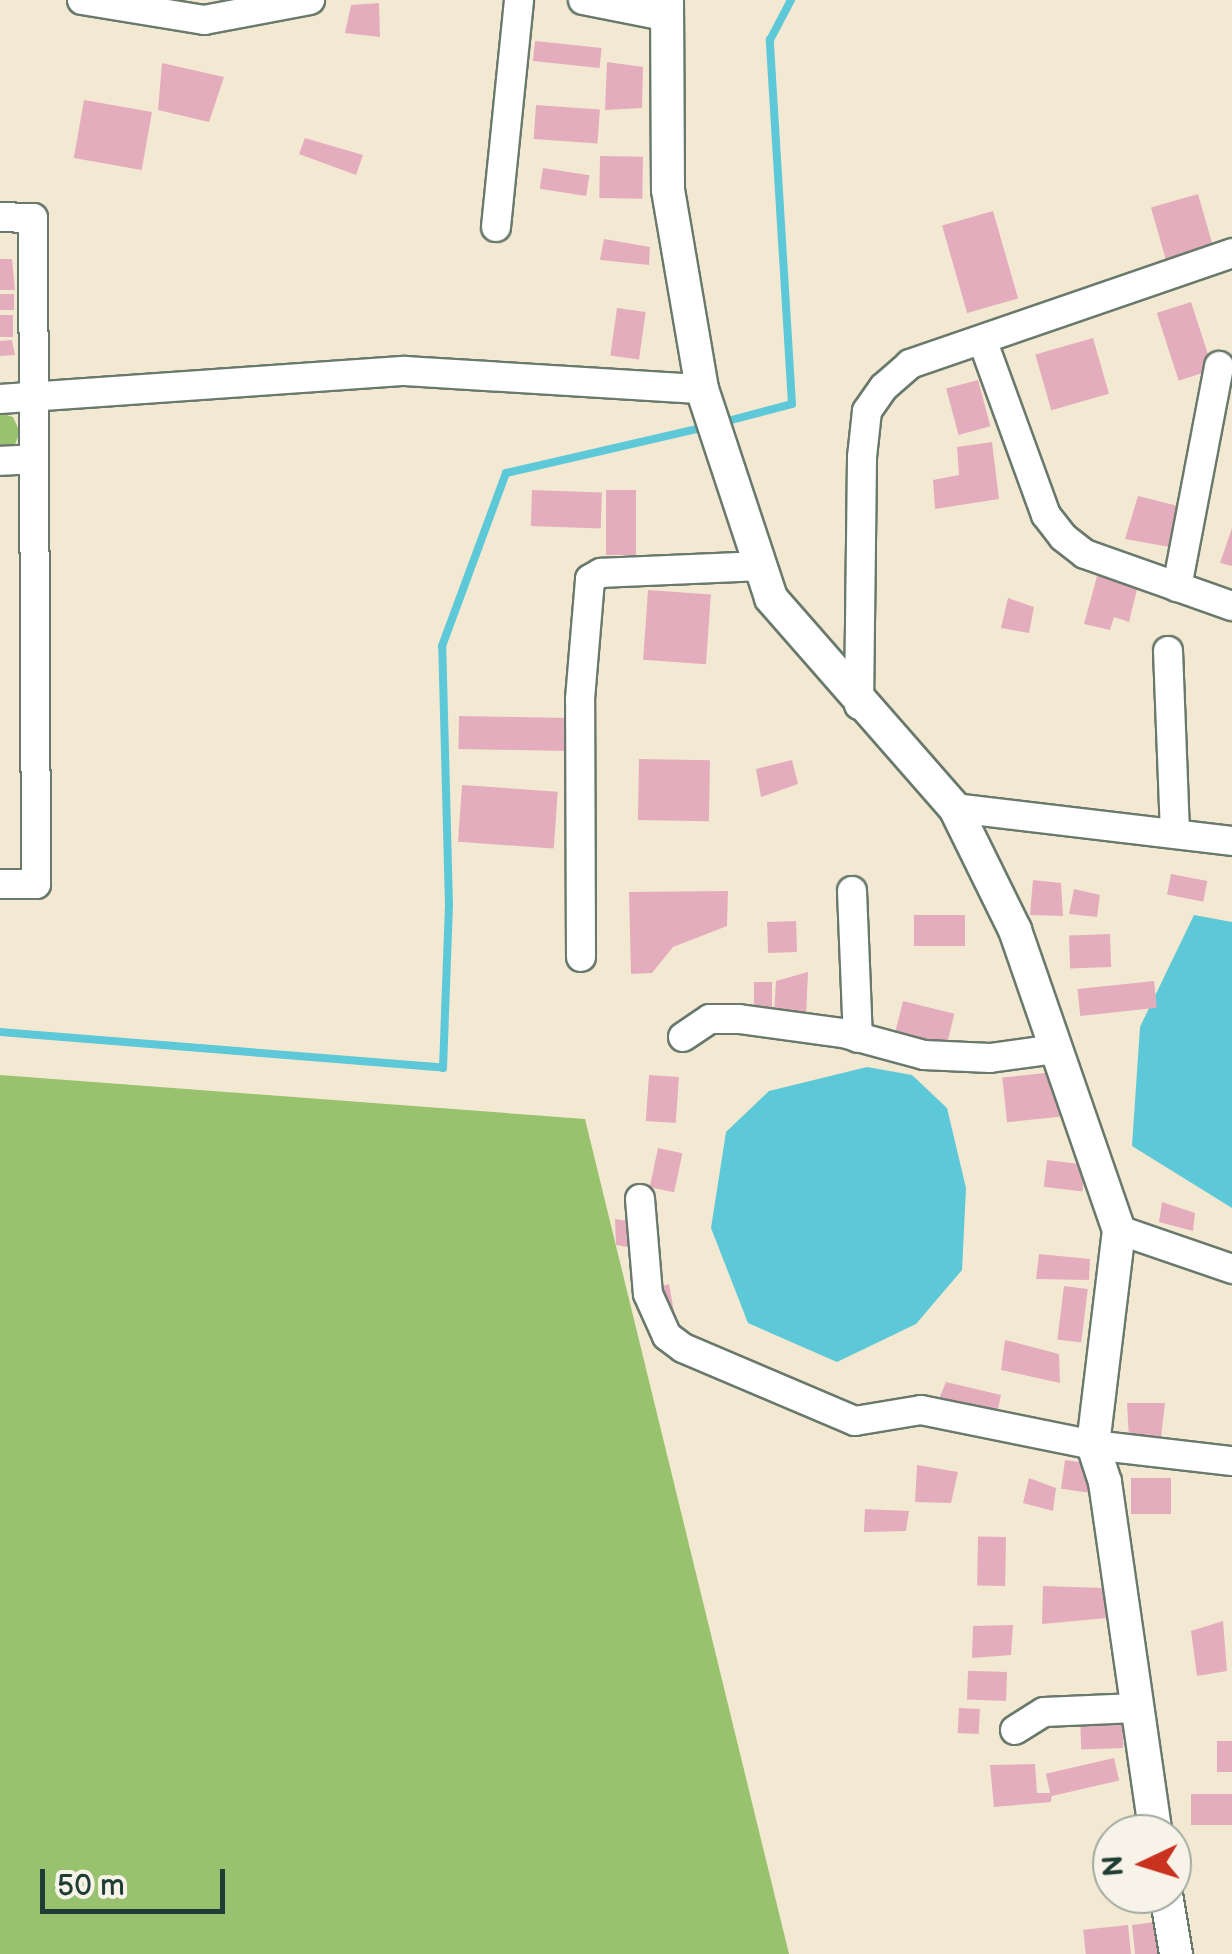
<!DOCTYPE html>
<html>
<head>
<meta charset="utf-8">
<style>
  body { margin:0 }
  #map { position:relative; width:1232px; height:1954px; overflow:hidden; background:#f3e9d3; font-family:"Balsamiq Sans",sans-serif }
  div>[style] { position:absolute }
  .green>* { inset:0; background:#99c26e }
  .water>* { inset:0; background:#5dc8d7 }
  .stream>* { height:8px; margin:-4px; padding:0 4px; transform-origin:4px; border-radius:4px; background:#5dc8d7 }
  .building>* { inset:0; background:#e4adbe; transform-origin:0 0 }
  .roads { filter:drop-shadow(2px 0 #69796c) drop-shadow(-2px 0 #69796c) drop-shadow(0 2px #69796c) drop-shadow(0 -2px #69796c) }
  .minor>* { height:28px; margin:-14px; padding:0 14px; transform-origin:14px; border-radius:14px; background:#fff }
  .tertiary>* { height:32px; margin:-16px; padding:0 16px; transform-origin:16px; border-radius:16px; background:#fff }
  span { translate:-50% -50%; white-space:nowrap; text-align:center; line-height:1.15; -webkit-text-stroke:10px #f7f3e8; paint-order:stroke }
  .north { position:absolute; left:1092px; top:1814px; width:100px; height:100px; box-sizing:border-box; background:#f7f3e8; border:2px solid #a1aaa0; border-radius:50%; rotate:266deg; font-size:28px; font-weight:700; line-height:40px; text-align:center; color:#1f3d34 }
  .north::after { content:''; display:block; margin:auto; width:35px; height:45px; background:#c8321e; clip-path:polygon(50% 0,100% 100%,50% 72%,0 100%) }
  .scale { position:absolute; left:40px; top:1869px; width:185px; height:45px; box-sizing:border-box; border:5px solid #1f3d34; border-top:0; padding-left:12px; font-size:30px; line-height:35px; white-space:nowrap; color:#1f3d34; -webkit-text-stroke:8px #f7f3e8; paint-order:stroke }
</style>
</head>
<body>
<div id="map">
  <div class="green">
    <div style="clip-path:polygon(0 413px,13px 417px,20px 432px,14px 447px,0 452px)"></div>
    <div style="clip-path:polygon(0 1075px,585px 1119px,789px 1954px,0 1954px)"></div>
  </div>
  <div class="water">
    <div style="clip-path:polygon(1194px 915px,1232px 922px,1232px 1208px,1132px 1146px,1140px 1027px)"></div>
    <div style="clip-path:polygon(867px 1067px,912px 1075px,947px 1108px,966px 1188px,962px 1270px,916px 1324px,837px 1362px,748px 1323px,711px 1228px,726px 1132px,769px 1091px)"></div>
  </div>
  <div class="stream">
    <div style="left:724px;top:422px;width:70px;rotate:-14.8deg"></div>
    <div style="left:792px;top:404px;width:365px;rotate:-93.5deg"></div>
    <div style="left:770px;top:40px;width:45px;rotate:-62.3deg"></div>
    <div style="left:0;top:1032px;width:444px;rotate:4.6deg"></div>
    <div style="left:443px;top:1068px;width:163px;rotate:-87.9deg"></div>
    <div style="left:449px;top:905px;width:259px;rotate:-91.5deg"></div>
    <div style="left:442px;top:646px;width:184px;rotate:-69.7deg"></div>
    <div style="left:506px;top:473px;width:204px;rotate:-13deg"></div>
  </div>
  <div class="building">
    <div style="clip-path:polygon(379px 3px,380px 37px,345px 33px,351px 5px)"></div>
    <div style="left:535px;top:41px;width:67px;height:20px;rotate:6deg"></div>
    <div style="clip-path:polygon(607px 62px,643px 67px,642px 108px,605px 110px)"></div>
    <div style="clip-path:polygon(162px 63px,224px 77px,209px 122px,158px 110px)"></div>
    <div style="left:84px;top:100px;width:69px;height:59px;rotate:10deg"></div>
    <div style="left:536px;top:105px;width:64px;height:34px;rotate:4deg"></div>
    <div style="clip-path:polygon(305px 138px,363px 155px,356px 175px,299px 154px)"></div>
    <div style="left:600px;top:156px;width:43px;height:42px;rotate:1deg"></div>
    <div style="left:543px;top:168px;width:47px;height:21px;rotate:9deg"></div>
    <div style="left:1198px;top:194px;width:55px;height:49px;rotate:74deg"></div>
    <div style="left:993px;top:211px;width:91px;height:53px;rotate:74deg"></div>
    <div style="clip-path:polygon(604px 239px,650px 247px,649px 265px,600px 260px)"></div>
    <div style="clip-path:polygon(0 259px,12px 259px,15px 290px,0 290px)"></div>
    <div style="left:0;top:294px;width:14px;height:16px"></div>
    <div style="left:1191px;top:302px;width:71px;height:36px;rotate:72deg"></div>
    <div style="left:617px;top:308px;width:29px;height:48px;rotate:8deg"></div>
    <div style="left:0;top:315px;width:13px;height:22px"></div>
    <div style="left:1093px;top:338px;width:58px;height:60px;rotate:74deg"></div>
    <div style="clip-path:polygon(12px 340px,15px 355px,0 356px,0 341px)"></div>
    <div style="left:978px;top:380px;width:48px;height:33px;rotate:75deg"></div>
    <div style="clip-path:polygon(992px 442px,999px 499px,935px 509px,933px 480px,959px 475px,957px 447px)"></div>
    <div style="left:532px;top:490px;width:70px;height:36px;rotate:2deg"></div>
    <div style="left:606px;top:490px;width:30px;height:65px"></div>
    <div style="clip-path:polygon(1138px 496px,1178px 506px,1170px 547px,1125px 539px)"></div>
    <div style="clip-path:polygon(1232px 528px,1232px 566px,1220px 563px)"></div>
    <div style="clip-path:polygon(1099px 569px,1140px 577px,1129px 622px,1114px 617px,1110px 630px,1084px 624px)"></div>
    <div style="left:648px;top:590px;width:63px;height:70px;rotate:4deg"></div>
    <div style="clip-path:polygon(1008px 598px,1034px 607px,1029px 633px,1001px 628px)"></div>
    <div style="left:459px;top:716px;width:108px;height:33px;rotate:1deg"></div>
    <div style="left:639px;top:759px;width:71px;height:61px;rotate:1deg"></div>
    <div style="clip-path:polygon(792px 760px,798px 784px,761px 797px,756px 769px)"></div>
    <div style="left:462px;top:785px;width:96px;height:57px;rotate:4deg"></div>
    <div style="left:1171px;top:874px;width:37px;height:21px;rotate:11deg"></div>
    <div style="clip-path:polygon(1033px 880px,1061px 883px,1063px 916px,1030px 915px)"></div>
    <div style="clip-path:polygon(1074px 889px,1100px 895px,1097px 917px,1069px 914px)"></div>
    <div style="clip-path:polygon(728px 891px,727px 926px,673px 947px,652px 973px,631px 974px,629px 892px)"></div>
    <div style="left:965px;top:915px;width:31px;height:51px;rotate:90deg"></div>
    <div style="left:796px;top:921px;width:31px;height:29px;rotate:88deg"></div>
    <div style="left:1110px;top:934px;width:33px;height:41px;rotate:88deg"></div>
    <div style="clip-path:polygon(808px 972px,806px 1018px,774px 1016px,776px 981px)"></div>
    <div style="left:1154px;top:981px;width:27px;height:77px;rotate:84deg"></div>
    <div style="left:754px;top:982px;width:18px;height:35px"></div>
    <div style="left:903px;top:1001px;width:53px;height:34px;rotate:14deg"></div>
    <div style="left:1055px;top:1072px;width:45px;height:53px;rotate:84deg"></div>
    <div style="left:649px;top:1075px;width:30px;height:46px;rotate:4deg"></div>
    <div style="left:658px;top:1148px;width:25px;height:40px;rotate:12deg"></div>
    <div style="left:1047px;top:1160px;width:39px;height:27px;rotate:7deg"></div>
    <div style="clip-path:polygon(1162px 1202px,1195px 1213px,1193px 1231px,1159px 1222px)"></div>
    <div style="clip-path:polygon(615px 1219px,635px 1222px,634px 1248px,616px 1245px)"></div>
    <div style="clip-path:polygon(1039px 1254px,1090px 1259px,1089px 1280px,1036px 1279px)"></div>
    <div style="clip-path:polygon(669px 1284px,675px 1317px,668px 1315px,663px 1286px)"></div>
    <div style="left:1064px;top:1286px;width:24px;height:54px;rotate:7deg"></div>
    <div style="clip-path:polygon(1005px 1340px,1059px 1354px,1060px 1383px,1001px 1370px)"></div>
    <div style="clip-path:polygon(946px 1382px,1001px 1395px,996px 1418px,938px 1401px)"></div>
    <div style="clip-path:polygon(1127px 1403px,1165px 1403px,1161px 1438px,1129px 1439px)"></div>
    <div style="left:1065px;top:1460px;width:30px;height:29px;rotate:8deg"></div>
    <div style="clip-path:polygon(917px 1465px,958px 1472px,951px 1503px,915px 1502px)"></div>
    <div style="clip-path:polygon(1029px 1478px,1056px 1488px,1053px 1511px,1023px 1503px)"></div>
    <div style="left:1171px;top:1478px;width:36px;height:40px;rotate:90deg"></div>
    <div style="clip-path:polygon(865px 1509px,909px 1511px,906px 1531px,864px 1532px)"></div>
    <div style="left:1006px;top:1537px;width:49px;height:28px;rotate:91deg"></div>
    <div style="clip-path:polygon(1043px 1586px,1104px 1588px,1107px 1618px,1042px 1624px)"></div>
    <div style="clip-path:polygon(1223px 1621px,1227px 1671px,1197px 1676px,1191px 1631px)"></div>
    <div style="clip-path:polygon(1013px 1625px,1011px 1655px,972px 1658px,973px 1626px)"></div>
    <div style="left:1007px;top:1672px;width:29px;height:39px;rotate:92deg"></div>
    <div style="left:959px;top:1708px;width:21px;height:25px;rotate:3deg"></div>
    <div style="left:1122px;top:1713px;width:35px;height:42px;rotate:88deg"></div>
    <div style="left:1217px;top:1741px;width:15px;height:31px"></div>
    <div style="left:1114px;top:1758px;width:23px;height:70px;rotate:77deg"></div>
    <div style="clip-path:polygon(1035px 1764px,1037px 1793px,1052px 1793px,1051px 1802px,994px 1807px,990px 1765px)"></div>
    <div style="left:1232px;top:1794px;width:31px;height:41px;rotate:90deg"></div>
    <div style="clip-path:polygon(1163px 1921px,1165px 1954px,1135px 1954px,1132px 1925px)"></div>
    <div style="left:1128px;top:1925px;width:29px;height:45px;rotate:84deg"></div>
  </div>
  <div class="roads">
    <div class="minor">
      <div style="left:82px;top:0;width:124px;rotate:9.3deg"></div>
      <div style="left:204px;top:20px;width:108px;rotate:-10.7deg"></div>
      <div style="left:583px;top:0;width:83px;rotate:11.2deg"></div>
      <div style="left:0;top:217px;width:33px;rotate:2deg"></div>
      <div style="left:33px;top:218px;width:666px;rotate:89.74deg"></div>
      <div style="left:36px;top:884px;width:36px;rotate:180deg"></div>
      <div style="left:496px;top:227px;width:228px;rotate:-84.2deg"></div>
      <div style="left:983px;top:342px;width:184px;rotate:70deg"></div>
      <div style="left:1046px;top:515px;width:28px;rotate:52deg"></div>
      <div style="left:1063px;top:537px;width:28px;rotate:38deg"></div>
      <div style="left:1085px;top:554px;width:156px;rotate:19.5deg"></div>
      <div style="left:0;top:399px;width:406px;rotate:-4deg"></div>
      <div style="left:405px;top:371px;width:298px;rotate:3.5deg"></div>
      <div style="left:0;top:461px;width:33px;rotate:-3deg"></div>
      <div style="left:1177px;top:587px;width:225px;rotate:-79.2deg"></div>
      <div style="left:1168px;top:651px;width:183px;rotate:87.8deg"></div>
      <div style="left:859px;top:705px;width:248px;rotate:-89.3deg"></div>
      <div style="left:862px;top:457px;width:46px;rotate:-83.8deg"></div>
      <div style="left:867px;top:411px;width:29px;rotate:-55deg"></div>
      <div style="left:884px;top:387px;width:35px;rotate:-41deg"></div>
      <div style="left:910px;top:364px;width:341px;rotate:-19deg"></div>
      <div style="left:955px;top:808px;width:279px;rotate:6.8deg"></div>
      <div style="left:852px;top:891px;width:147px;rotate:87.7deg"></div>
      <div style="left:581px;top:957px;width:258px;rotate:-90.2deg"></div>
      <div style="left:580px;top:699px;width:120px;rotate:-85.2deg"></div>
      <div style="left:590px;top:579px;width:13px;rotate:-29deg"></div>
      <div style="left:601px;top:573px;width:159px;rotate:-2.5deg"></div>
      <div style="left:683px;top:1037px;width:32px;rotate:-34deg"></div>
      <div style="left:710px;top:1019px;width:29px"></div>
      <div style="left:739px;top:1019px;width:105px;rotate:7.7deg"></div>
      <div style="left:843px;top:1033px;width:84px;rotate:15.2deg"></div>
      <div style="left:924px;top:1055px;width:66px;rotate:2.6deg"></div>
      <div style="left:990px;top:1058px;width:67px;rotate:-7.8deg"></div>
      <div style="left:640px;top:1199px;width:95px;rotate:85.2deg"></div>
      <div style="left:648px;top:1294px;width:46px;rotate:65.7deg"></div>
      <div style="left:667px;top:1336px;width:20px;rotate:37deg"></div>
      <div style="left:683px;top:1348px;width:187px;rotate:23deg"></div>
      <div style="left:855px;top:1421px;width:67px;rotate:-9.5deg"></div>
      <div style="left:921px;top:1410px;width:176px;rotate:11.5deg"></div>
      <div style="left:1093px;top:1445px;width:140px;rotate:6.6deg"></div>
      <div style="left:1119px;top:1230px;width:120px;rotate:19deg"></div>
      <div style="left:1015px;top:1730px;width:34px;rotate:-32deg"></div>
      <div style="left:1044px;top:1712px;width:92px;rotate:-2.5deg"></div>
    </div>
    <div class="tertiary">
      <div style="left:667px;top:0;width:190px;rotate:89.7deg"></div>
      <div style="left:668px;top:190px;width:202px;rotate:80.3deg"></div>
      <div style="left:702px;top:389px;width:220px;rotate:71.7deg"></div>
      <div style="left:771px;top:598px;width:279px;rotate:48.8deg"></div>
      <div style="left:955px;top:808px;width:136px;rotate:63.8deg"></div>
      <div style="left:1015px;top:930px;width:318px;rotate:70.9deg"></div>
      <div style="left:1119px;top:1230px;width:217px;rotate:96.9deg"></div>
      <div style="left:1093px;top:1445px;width:39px;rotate:72deg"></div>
      <div style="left:1105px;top:1482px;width:356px;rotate:81.8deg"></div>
      <div style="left:1166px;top:1894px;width:61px;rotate:80.5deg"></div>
    </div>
  </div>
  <div class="north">N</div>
  <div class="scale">50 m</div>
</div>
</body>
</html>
